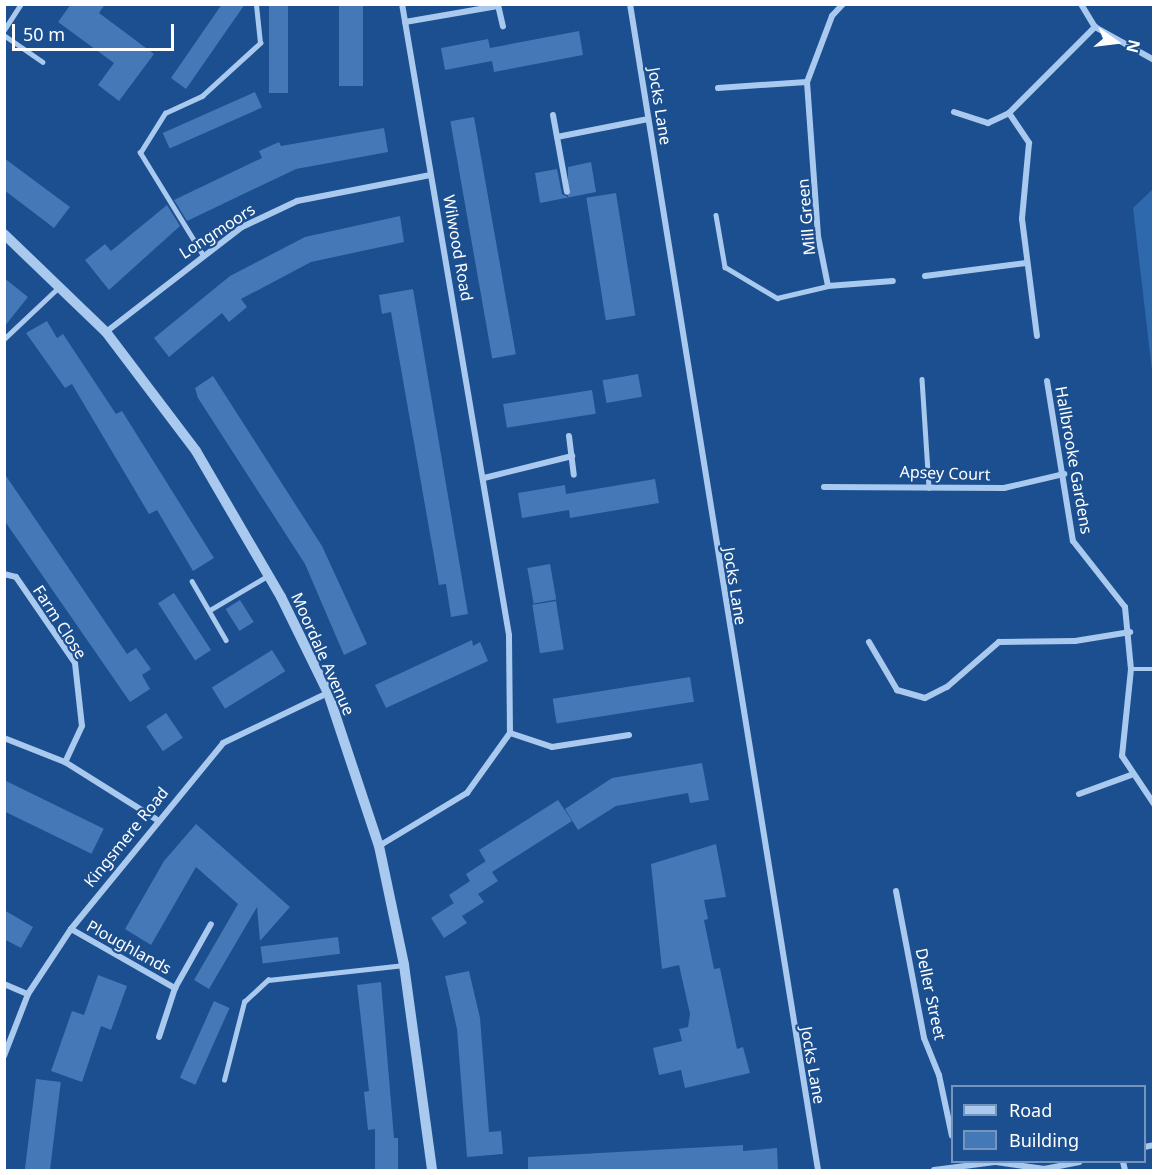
<!DOCTYPE html>
<html>
<head>
<meta charset="utf-8">
<style>
  body { margin:0 }
  #map { position:relative; width:1158px; height:1175px; overflow:hidden; background:#1b4f8f; font-family:"Noto Sans",sans-serif }
  div>[style] { position:absolute }
  .green>* { inset:0; background:#2e69ad }
  .building>* { inset:0; background:#4478b7; transform-origin:0 0 }
  .service>* { height:4.5px; margin:-2.25px; padding:0 2.25px; transform-origin:2.25px; border-radius:2.25px; background:#a9c9ee }
  .minor>* { height:6px; margin:-3px; padding:0 3px; transform-origin:3px; border-radius:3px; background:#a9c9ee }
  .tertiary>* { height:10px; margin:-5px; padding:0 5px; transform-origin:5px; border-radius:5px; background:#a9c9ee }
  span { translate:-50% -50%; white-space:nowrap; text-align:center; line-height:1.15; -webkit-text-stroke:4.5px #1b4f8f; paint-order:stroke }
  .street-label { font-size:16px; color:#fff }
  .frame { position:absolute; inset:0; border:6px solid #fff; pointer-events:none }
  .legend { position:absolute; left:951px; top:1085px; width:195px; height:78px; box-sizing:border-box; background:#1b4f8f; border:2px solid #7695bc; margin:0; padding:8px 10px; list-style:none; font-size:18px; color:#fff }
  .legend li { display:flex; align-items:center; gap:12px; height:30px }
  .legend b { width:30px; border:2px solid #7695bc }
  .north { position:absolute; left:1086px; top:12px; width:60px; height:60px; -webkit-text-stroke:4px #1b4f8f; paint-order:stroke; rotate:104deg; font-size:16px; font-weight:700; line-height:24px; text-align:center; color:#fff }
  .north::after { content:''; display:block; margin:auto; width:21px; height:27px; background:#fff; clip-path:polygon(50% 0,100% 100%,50% 72%,0 100%) }
  .scale { position:absolute; left:12px; top:24px; width:162px; height:27px; box-sizing:border-box; border:3px solid #fff; border-top:0; padding-left:8px; font-size:18px; line-height:21px; white-space:nowrap; color:#fff; -webkit-text-stroke:4px #1b4f8f; paint-order:stroke }
</style>
</head>
<body>
<div id="map">
  <div class="green">
    <div style="clip-path:polygon(1153px 189px,1153px 379px,1133px 208px)"></div>
  </div>
  <div class="building">
    <div style="clip-path:polygon(71px 4px,105px 4px,99px 13px,154px 54px,119px 101px,98px 85px,114px 63px,58px 22px)"></div>
    <div style="clip-path:polygon(222px 4px,245px 4px,186px 89px,171px 78px)"></div>
    <div style="left:269px;top:4px;width:19px;height:89px"></div>
    <div style="left:339px;top:4px;width:24px;height:82px"></div>
    <div style="clip-path:polygon(579px 31px,583px 55px,494px 72px,492px 61px,445px 70px,441px 48px,488px 39px,490px 48px)"></div>
    <div style="left:255px;top:92px;width:17px;height:101px;rotate:66deg"></div>
    <div style="left:474px;top:117px;width:241px;height:24px;rotate:80deg"></div>
    <div style="clip-path:polygon(384px 128px,388px 152px,296px 169px,187px 221px,174px 200px,262px 158px,259px 151px,279px 142px,281px 146px)"></div>
    <div style="clip-path:polygon(4px 158px,70px 207px,54px 228px,4px 190px)"></div>
    <div style="clip-path:polygon(591px 162px,596px 192px,540px 203px,535px 173px,557px 169px,562px 194px,568px 197px,568px 167px)"></div>
    <div style="left:616px;top:193px;width:124px;height:30px;rotate:81deg"></div>
    <div style="clip-path:polygon(167px 205px,180px 226px,109px 290px,85px 260px,105px 244px,111px 251px)"></div>
    <div style="clip-path:polygon(400px 216px,404px 242px,311px 262px,241px 299px,247px 307px,229px 322px,222px 313px,169px 357px,154px 338px,230px 276px,305px 237px)"></div>
    <div style="clip-path:polygon(4px 278px,28px 297px,4px 327px)"></div>
    <div style="clip-path:polygon(413px 289px,468px 614px,451px 617px,446px 584px,439px 585px,391px 312px,382px 314px,379px 295px)"></div>
    <div style="clip-path:polygon(47px 321px,57px 338px,63px 334px,116px 414px,122px 411px,214px 558px,193px 571px,157px 510px,149px 514px,72px 384px,65px 388px,26px 333px)"></div>
    <div style="left:638px;top:374px;width:23px;height:36px;rotate:80deg"></div>
    <div style="clip-path:polygon(213px 376px,322px 546px,367px 644px,344px 655px,305px 564px,198px 398px,195px 388px)"></div>
    <div style="left:592px;top:390px;width:24px;height:90px;rotate:81deg"></div>
    <div style="clip-path:polygon(4px 473px,127px 654px,136px 648px,151px 669px,142px 675px,150px 689px,130px 702px,4px 520px)"></div>
    <div style="clip-path:polygon(655px 479px,659px 503px,570px 518px,569px 510px,522px 518px,518px 493px,565px 485px,566px 494px)"></div>
    <div style="left:550px;top:564px;width:36px;height:23px;rotate:80deg"></div>
    <div style="left:174px;top:593px;width:68px;height:19px;rotate:57deg"></div>
    <div style="left:240px;top:600px;width:26px;height:17px;rotate:58deg"></div>
    <div style="left:556px;top:601px;width:49px;height:24px;rotate:81deg"></div>
    <div style="clip-path:polygon(472px 640px,473px 646px,480px 642px,488px 661px,386px 708px,375px 685px)"></div>
    <div style="left:272px;top:650px;width:25px;height:71px;rotate:58deg"></div>
    <div style="left:690px;top:677px;width:25px;height:139px;rotate:81deg"></div>
    <div style="left:166px;top:713px;width:30px;height:24px;rotate:56deg"></div>
    <div style="clip-path:polygon(702px 763px,709px 800px,690px 803px,688px 793px,616px 806px,578px 830px,565px 809px,612px 778px)"></div>
    <div style="left:4px;top:780px;width:111px;height:28px;rotate:26deg"></div>
    <div style="clip-path:polygon(558px 800px,572px 821px,492px 872px,498px 881px,478px 894px,484px 902px,462px 916px,467px 923px,444px 938px,431px 918px,454px 903px,459px 912px,449px 895px,470px 881px,475px 890px,466px 874px,486px 861px,489px 867px,479px 850px)"></div>
    <div style="clip-path:polygon(196px 824px,290px 907px,260px 941px,257px 907px,209px 989px,194px 980px,238px 904px,196px 867px,151px 945px,125px 929px,164px 861px)"></div>
    <div style="clip-path:polygon(716px 844px,726px 897px,704px 900px,708px 919px,704px 920px,714px 969px,720px 968px,737px 1049px,743px 1047px,750px 1073px,685px 1088px,681px 1070px,659px 1075px,653px 1048px,682px 1041px,679px 1029px,688px 1027px,690px 1014px,679px 965px,662px 969px,651px 864px)"></div>
    <div style="clip-path:polygon(4px 910px,33px 927px,21px 948px,4px 939px)"></div>
    <div style="left:338px;top:937px;width:17px;height:78px;rotate:83deg"></div>
    <div style="clip-path:polygon(469px 971px,480px 1018px,489px 1132px,501px 1131px,503px 1154px,467px 1157px,457px 1029px,445px 976px)"></div>
    <div style="clip-path:polygon(98px 975px,127px 986px,111px 1030px,101px 1026px,82px 1082px,51px 1071px,72px 1011px,84px 1015px)"></div>
    <div style="clip-path:polygon(381px 982px,394px 1138px,398px 1138px,398px 1170px,375px 1170px,375px 1129px,368px 1130px,364px 1092px,369px 1091px,357px 985px)"></div>
    <div style="left:214px;top:1001px;width:17px;height:84px;rotate:24deg"></div>
    <div style="left:36px;top:1079px;width:25px;height:92px;rotate:7deg"></div>
    <div style="clip-path:polygon(743px 1145px,743px 1151px,777px 1148px,778px 1170px,528px 1170px,528px 1157px)"></div>
  </div>
  <div class="service">
    <div style="left:4px;top:30px;width:31px;rotate:-57deg"></div>
    <div style="left:4px;top:35px;width:47px;rotate:34.7deg"></div>
    <div style="left:716px;top:215px;width:53px;rotate:80.2deg"></div>
    <div style="left:725px;top:267px;width:61px;rotate:30.8deg"></div>
    <div style="left:777px;top:298px;width:52px;rotate:-13.2deg"></div>
    <div style="left:202px;top:254px;width:119px;rotate:-121.5deg"></div>
    <div style="left:140px;top:153px;width:47px;rotate:-58deg"></div>
    <div style="left:165px;top:113px;width:41px;rotate:-24.7deg"></div>
    <div style="left:202px;top:96px;width:79px;rotate:-42.4deg"></div>
    <div style="left:260px;top:43px;width:39px;rotate:-96deg"></div>
    <div style="left:4px;top:339px;width:74px;rotate:-43.4deg"></div>
    <div style="left:922px;top:379px;width:109px;rotate:86.3deg"></div>
    <div style="left:192px;top:581px;width:68px;rotate:60deg"></div>
    <div style="left:210px;top:610px;width:69px;rotate:-30.7deg"></div>
    <div style="left:1131px;top:669px;width:23px"></div>
    <div style="left:224px;top:1080px;width:81px;rotate:-75.6deg"></div>
    <div style="left:244px;top:1002px;width:33px;rotate:-43deg"></div>
    <div style="left:268px;top:980px;width:137px;rotate:-6.3deg"></div>
  </div>
  <div class="minor">
    <div style="left:630px;top:4px;width:1181px;rotate:80.84deg"></div>
    <div style="left:843px;top:4px;width:16px;rotate:133deg"></div>
    <div style="left:832px;top:16px;width:71px;rotate:110.7deg"></div>
    <div style="left:807px;top:82px;width:154px;rotate:85.9deg"></div>
    <div style="left:818px;top:236px;width:51px;rotate:78.7deg"></div>
    <div style="left:828px;top:286px;width:65px;rotate:-4.4deg"></div>
    <div style="left:1081px;top:4px;width:27px;rotate:59deg"></div>
    <div style="left:1095px;top:27px;width:68px;rotate:29.2deg"></div>
    <div style="left:498px;top:5px;width:22px;rotate:77deg"></div>
    <div style="left:405px;top:22px;width:94px;rotate:-9.8deg"></div>
    <div style="left:718px;top:88px;width:89px;rotate:-3.9deg"></div>
    <div style="left:954px;top:112px;width:36px;rotate:18deg"></div>
    <div style="left:988px;top:123px;width:23px;rotate:-25deg"></div>
    <div style="left:1009px;top:113px;width:122px;rotate:-45deg"></div>
    <div style="left:1009px;top:113px;width:36px;rotate:56deg"></div>
    <div style="left:1029px;top:143px;width:76px;rotate:95.3deg"></div>
    <div style="left:1022px;top:219px;width:118px;rotate:82.7deg"></div>
    <div style="left:553px;top:115px;width:78px;rotate:79.7deg"></div>
    <div style="left:557px;top:137px;width:93px;rotate:-11.2deg"></div>
    <div style="left:925px;top:276px;width:102px;rotate:-7.3deg"></div>
    <div style="left:106px;top:332px;width:172px;rotate:-37.7deg"></div>
    <div style="left:242px;top:227px;width:61px;rotate:-25.3deg"></div>
    <div style="left:297px;top:201px;width:136px;rotate:-11deg"></div>
    <div style="left:1047px;top:381px;width:162px;rotate:80.8deg"></div>
    <div style="left:1073px;top:541px;width:84px;rotate:51.8deg"></div>
    <div style="left:1125px;top:607px;width:62px;rotate:84.5deg"></div>
    <div style="left:1131px;top:669px;width:87px;rotate:95.9deg"></div>
    <div style="left:1122px;top:756px;width:58px;rotate:56.3deg"></div>
    <div style="left:569px;top:436px;width:39px;rotate:83deg"></div>
    <div style="left:484px;top:478px;width:91px;rotate:-14deg"></div>
    <div style="left:824px;top:487px;width:180px;rotate:0.3deg"></div>
    <div style="left:1004px;top:488px;width:62px;rotate:-13.1deg"></div>
    <div style="left:4px;top:574px;width:12px;rotate:14deg"></div>
    <div style="left:16px;top:577px;width:104px;rotate:55.5deg"></div>
    <div style="left:75px;top:663px;width:63px;rotate:83.7deg"></div>
    <div style="left:82px;top:726px;width:40px;rotate:115deg"></div>
    <div style="left:869px;top:642px;width:56px;rotate:59.7deg"></div>
    <div style="left:897px;top:690px;width:29px;rotate:16deg"></div>
    <div style="left:925px;top:698px;width:25px;rotate:-27deg"></div>
    <div style="left:947px;top:687px;width:69px;rotate:-40.9deg"></div>
    <div style="left:999px;top:642px;width:76px;rotate:-0.8deg"></div>
    <div style="left:1075px;top:641px;width:56px;rotate:-9.3deg"></div>
    <div style="left:510px;top:733px;width:44px;rotate:18.4deg"></div>
    <div style="left:552px;top:747px;width:78px;rotate:-8.9deg"></div>
    <div style="left:4px;top:738px;width:66px;rotate:21.5deg"></div>
    <div style="left:65px;top:762px;width:107px;rotate:32.1deg"></div>
    <div style="left:1079px;top:794px;width:55px;rotate:-20.1deg"></div>
    <div style="left:379px;top:846px;width:103px;rotate:-31.1deg"></div>
    <div style="left:467px;top:793px;width:74px;rotate:-54.4deg"></div>
    <div style="left:510px;top:733px;width:98px;rotate:-90.6deg"></div>
    <div style="left:509px;top:635px;width:640px;rotate:-99.62deg"></div>
    <div style="left:896px;top:891px;width:150px;rotate:79.2deg"></div>
    <div style="left:924px;top:1038px;width:40px;rotate:68deg"></div>
    <div style="left:939px;top:1075px;width:62px;rotate:78deg"></div>
    <div style="left:71px;top:929px;width:120px;rotate:29.6deg"></div>
    <div style="left:4px;top:984px;width:26px;rotate:23deg"></div>
    <div style="left:159px;top:1037px;width:52px;rotate:-71.9deg"></div>
    <div style="left:175px;top:988px;width:73px;rotate:-60.6deg"></div>
    <div style="left:4px;top:1056px;width:66px;rotate:-68.8deg"></div>
    <div style="left:28px;top:994px;width:78px;rotate:-56.5deg"></div>
    <div style="left:71px;top:929px;width:240px;rotate:-50.7deg"></div>
    <div style="left:223px;top:743px;width:116px;rotate:-25.5deg"></div>
    <div style="left:1144px;top:1147px;width:10px;rotate:-11deg"></div>
    <div style="left:1123px;top:1162px;width:8px;rotate:76deg"></div>
    <div style="left:934px;top:1170px;width:63px;rotate:-7.4deg"></div>
    <div style="left:996px;top:1162px;width:49px;rotate:8.3deg"></div>
    <div style="left:1044px;top:1169px;width:36px;rotate:-11deg"></div>
  </div>
  <div class="tertiary">
    <div style="left:4px;top:234px;width:141px;rotate:43.9deg"></div>
    <div style="left:106px;top:332px;width:149px;rotate:52.9deg"></div>
    <div style="left:196px;top:451px;width:169px;rotate:59.8deg"></div>
    <div style="left:281px;top:597px;width:107px;rotate:63.9deg"></div>
    <div style="left:328px;top:693px;width:161px;rotate:71.6deg"></div>
    <div style="left:379px;top:846px;width:122px;rotate:78.1deg"></div>
    <div style="left:404px;top:965px;width:207px;rotate:82.2deg"></div>
  </div>
  <div class="street-label">
    <span style="left:660px;top:106px;rotate:81deg">Jocks Lane</span>
    <span style="left:806px;top:217px;rotate:-95deg">Mill Green</span>
    <span style="left:217px;top:231px;rotate:-33deg">Longmoors</span>
    <span style="left:458px;top:248px;rotate:80deg">Wilwood Road</span>
    <span style="left:1074px;top:460px;rotate:80deg">Hallbrooke Gardens</span>
    <span style="left:945px;top:473px;rotate:2deg">Apsey Court</span>
    <span style="left:735px;top:586px;rotate:81deg">Jocks Lane</span>
    <span style="left:60px;top:622px;rotate:57deg">Farm Close</span>
    <span style="left:323px;top:654px;rotate:66deg">Moordale Avenue</span>
    <span style="left:126px;top:837px;rotate:-51deg">Kingsmere Road</span>
    <span style="left:129px;top:947px;rotate:29deg">Ploughlands</span>
    <span style="left:931px;top:994px;rotate:78deg">Deller Street</span>
    <span style="left:813px;top:1065px;rotate:80deg">Jocks Lane</span>
  </div>
  <div class="frame"></div>
  <ul class="legend">
  <li><b style="height:8px;background:#a9c9ee"></b>Road</li>
  <li><b style="height:16px;background:#4478b7"></b>Building</li>
  </ul>
  <div class="north">N</div>
  <div class="scale">50 m</div>
</div>
</body>
</html>
